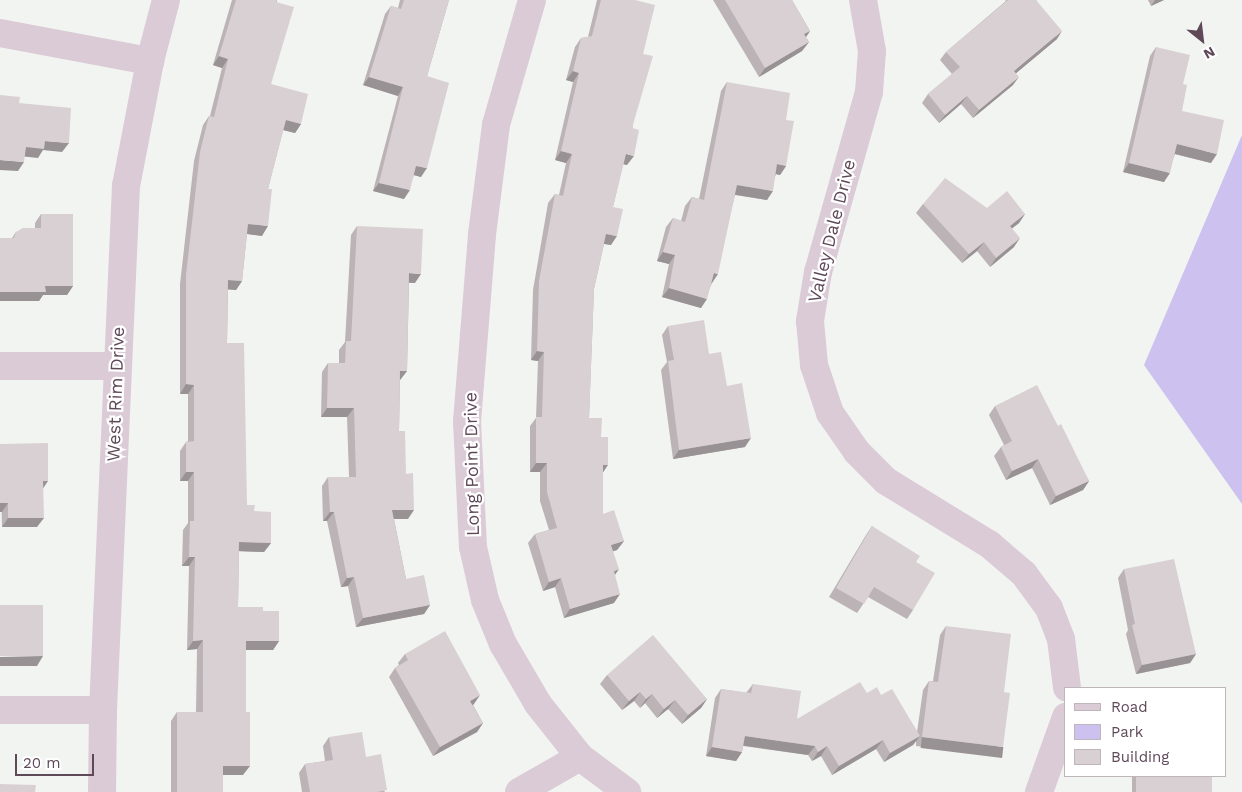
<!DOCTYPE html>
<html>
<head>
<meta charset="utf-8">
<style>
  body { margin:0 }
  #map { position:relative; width:1242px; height:792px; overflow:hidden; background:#f2f4f1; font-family:"Work Sans",sans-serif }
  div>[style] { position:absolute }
  .green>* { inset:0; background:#cdc1f0 }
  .street>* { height:28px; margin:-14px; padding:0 14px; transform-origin:14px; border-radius:14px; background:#dbcbd6 }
  .wall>* { inset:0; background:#bbb3b6; transform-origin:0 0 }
  .shaded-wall>* { inset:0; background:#989294; transform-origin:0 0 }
  .building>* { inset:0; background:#d9d0d4; transform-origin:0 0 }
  span { translate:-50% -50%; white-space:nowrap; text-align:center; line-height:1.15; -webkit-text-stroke:4.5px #fff; paint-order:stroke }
  .street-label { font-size:18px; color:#5f4958 }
  .legend { position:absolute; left:1064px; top:687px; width:162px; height:90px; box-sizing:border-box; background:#fff; border:1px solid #bfb6bc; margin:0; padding:6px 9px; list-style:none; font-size:15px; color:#5f4958 }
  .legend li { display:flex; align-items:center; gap:10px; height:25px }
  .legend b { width:25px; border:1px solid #bfb6bc }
  .north { position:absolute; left:1177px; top:15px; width:50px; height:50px; -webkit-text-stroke:4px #fff; paint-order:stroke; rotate:151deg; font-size:14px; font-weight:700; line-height:20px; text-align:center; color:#5f4958 }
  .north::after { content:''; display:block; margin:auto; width:18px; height:22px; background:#5f4958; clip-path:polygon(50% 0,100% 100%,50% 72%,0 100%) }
  .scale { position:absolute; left:15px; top:754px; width:79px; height:22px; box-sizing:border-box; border:2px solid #5f4958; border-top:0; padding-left:6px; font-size:15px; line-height:18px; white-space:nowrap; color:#5f4958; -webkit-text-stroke:4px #fff; paint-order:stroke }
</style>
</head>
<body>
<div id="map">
  <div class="green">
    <div style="clip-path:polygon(1242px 135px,1242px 504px,1144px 365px)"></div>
  </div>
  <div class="street">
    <div style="left:532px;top:0;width:130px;rotate:106.1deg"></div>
    <div style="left:496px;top:125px;width:111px;rotate:97.3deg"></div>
    <div style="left:482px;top:235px;width:187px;rotate:94.6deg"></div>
    <div style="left:467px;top:421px;width:126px;rotate:87.3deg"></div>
    <div style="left:473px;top:547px;width:54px;rotate:77.2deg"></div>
    <div style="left:485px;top:600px;width:48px;rotate:67.8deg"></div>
    <div style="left:503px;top:644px;width:69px;rotate:59.7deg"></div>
    <div style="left:538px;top:704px;width:68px;rotate:51.6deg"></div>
    <div style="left:580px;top:757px;width:59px;rotate:36.7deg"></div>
    <div style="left:863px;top:0;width:52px;rotate:80deg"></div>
    <div style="left:872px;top:51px;width:41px;rotate:94.2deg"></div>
    <div style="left:869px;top:92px;width:187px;rotate:105.8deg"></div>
    <div style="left:818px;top:272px;width:50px;rotate:99.3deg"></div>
    <div style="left:810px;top:321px;width:44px;rotate:84.8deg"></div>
    <div style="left:814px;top:365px;width:51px;rotate:71.6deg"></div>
    <div style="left:830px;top:413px;width:47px;rotate:55.3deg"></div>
    <div style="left:857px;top:452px;width:41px;rotate:45deg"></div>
    <div style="left:886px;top:481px;width:121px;rotate:31.5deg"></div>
    <div style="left:989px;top:544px;width:46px;rotate:40.6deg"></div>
    <div style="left:1024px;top:574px;width:42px;rotate:53.7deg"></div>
    <div style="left:1049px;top:608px;width:33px;rotate:69deg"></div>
    <div style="left:1061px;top:639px;width:49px;rotate:83deg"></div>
    <div style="left:0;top:33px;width:153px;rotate:10.6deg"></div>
    <div style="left:0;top:366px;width:117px"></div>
    <div style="left:0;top:710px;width:103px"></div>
    <div style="left:102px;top:792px;width:82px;rotate:-89.3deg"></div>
    <div style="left:103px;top:710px;width:525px;rotate:-87.49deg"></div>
    <div style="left:126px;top:186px;width:127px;rotate:-79.1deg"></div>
    <div style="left:150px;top:61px;width:63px;rotate:-75.3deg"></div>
    <div style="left:519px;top:792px;width:70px;rotate:-29.8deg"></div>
    <div style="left:1039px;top:792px;width:80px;rotate:-70.2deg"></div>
  </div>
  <div class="wall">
    <div style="clip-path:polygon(232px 0,277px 0,271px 84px,301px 124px,295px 133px,283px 130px,268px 189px,262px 236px,247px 234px,242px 281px,236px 290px,228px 289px,227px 343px,247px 505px,254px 511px,271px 543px,264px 552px,239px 551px,238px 607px,263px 611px,279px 641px,273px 650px,246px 650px,243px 775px,223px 775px,223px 792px,171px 792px,171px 721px,177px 712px,196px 712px,197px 649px,187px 650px,189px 566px,182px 566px,183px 530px,188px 523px,188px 481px,180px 481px,180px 451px,186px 442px,188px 441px,188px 394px,180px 394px,180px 284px,194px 161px,203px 125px,209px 116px,210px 116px,222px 68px,213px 65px)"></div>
    <div style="clip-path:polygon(400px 0,449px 0,427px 76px,421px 177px,414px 175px,404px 199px,373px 191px,398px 96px,363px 85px,385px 14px,391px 6px,398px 8px)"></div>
    <div style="clip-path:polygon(597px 0,635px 0,643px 54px,627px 165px,623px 164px,613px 207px,611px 245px,604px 244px,594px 289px,589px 418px,601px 437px,603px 472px,603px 514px,624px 541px,617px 550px,613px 551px,615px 575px,614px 603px,564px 618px,555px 587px,543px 591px,528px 543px,535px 534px,549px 530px,540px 501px,540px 472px,530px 472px,530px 426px,536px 418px,538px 361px,531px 360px,533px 290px,548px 203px,555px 194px,559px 195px,566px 163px,555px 160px,573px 82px,566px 80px,575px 47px,581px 38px,588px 37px)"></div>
    <div style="clip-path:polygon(713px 0,792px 0,810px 31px,806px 37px,809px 42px,802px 51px,759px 77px)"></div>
    <div style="clip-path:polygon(1005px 0,1036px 0,1057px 39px,1016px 73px,1013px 85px,973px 118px,961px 104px,939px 123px,922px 103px,928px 94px,952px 74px,940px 60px,946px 52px,1006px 1px)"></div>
    <div style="clip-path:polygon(1148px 0,1164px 0,1151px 6px)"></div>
    <div style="clip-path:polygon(1156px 47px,1183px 84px,1182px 111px,1211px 163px,1175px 154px,1164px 182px,1123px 172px,1150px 56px)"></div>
    <div style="clip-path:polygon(727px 82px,786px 120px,786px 166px,780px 175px,776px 174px,767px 200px,735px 195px,712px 283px,701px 308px,662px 297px,669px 264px,657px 261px,666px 227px,673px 218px,681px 221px,685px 206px,692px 197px,699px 199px,721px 91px)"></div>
    <div style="clip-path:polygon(923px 204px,987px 208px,1025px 214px,1019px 223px,1012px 228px,1014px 247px,990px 267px,977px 251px,962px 263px,916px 213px)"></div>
    <div style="clip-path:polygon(41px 214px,73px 286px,67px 295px,43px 295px,39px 301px,0 301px,0 238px,12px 238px,16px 232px,35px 228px,35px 223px)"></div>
    <div style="clip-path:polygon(357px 226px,415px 283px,409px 283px,407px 371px,400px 380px,399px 431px,408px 519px,394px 519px,406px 579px,430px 605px,424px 614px,356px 627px,348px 586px,341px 587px,327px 521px,323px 521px,322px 486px,328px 477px,349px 477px,347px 417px,321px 417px,322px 372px,328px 363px,339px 363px,339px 350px,345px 342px,351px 235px)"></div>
    <div style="clip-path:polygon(668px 326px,709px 354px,745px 447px,673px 459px,661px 370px,667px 362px,662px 335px)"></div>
    <div style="clip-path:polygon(995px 406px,1058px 426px,1089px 481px,1083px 490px,1050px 505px,1032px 468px,1006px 480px,994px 456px,1001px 447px,1004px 445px,989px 415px)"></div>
    <div style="clip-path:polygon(0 444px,43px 487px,37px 527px,2px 527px)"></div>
    <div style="clip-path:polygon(872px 526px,916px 562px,913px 610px,907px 619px,868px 597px,857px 613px,829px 597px,866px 535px)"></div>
    <div style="clip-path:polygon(1124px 569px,1196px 654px,1190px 663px,1136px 674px,1126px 634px,1128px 630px,1118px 578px)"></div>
    <div style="clip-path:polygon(946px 626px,1004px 692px,997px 756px,916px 746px,916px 741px,913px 745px,884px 762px,876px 749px,832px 775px,821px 756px,812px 761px,808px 755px,743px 746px,742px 752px,736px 761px,706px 756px,715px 698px,721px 689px,746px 693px,753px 684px,797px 719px,867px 693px,917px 732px,923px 690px,929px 681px,933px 681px,940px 635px)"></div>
    <div style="clip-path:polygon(405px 654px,474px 704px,473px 705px,483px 723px,477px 732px,433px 756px,389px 677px,395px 668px,399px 665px,398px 663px)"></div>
    <div style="clip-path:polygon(607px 675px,707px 699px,701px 708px,682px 724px,668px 709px,657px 718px,645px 703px,640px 708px,634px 701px,622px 710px,600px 684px)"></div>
    <div style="clip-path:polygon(329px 737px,366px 757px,385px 792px,302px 792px,299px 773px,305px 764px,325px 761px,323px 746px)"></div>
    <div style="left:1132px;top:776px;width:80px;height:16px"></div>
  </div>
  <div class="shaded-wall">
    <div style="clip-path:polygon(1155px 0,1164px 0,1151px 6px)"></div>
    <div style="clip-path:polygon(810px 31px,804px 40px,804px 34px)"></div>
    <div style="clip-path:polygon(1062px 31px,1057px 39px,1008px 80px,1014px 71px)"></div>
    <div style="clip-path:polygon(809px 42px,802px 51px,759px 77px,765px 68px)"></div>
    <div style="clip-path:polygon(219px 56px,228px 59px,222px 68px,213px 65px)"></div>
    <div style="clip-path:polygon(573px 71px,579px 73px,573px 82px,566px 80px)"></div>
    <div style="clip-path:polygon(369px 77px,403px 87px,398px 96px,363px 85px)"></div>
    <div style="clip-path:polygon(1019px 77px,1013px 85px,973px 118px,979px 110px)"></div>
    <div style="clip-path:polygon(967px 96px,961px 104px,939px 123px,945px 115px)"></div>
    <div style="clip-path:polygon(286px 120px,301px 124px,295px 133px,279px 129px)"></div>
    <div style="clip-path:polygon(45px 141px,69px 143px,62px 152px,43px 150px,38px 158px,19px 156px,26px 147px)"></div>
    <div style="clip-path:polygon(1177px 144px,1217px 154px,1211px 163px,1171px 153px)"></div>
    <div style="clip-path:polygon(561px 151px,572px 154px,566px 163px,555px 160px)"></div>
    <div style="clip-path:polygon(626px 154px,634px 156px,627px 165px,619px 163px)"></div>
    <div style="clip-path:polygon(0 160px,24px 162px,18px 171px,0 170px)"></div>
    <div style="clip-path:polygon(1129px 163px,1170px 173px,1164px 182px,1123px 172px)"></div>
    <div style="clip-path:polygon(777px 164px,786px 166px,780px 175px,771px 173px)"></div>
    <div style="clip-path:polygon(416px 166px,427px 168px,421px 177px,410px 174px)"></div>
    <div style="clip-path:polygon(379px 183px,410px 190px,404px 199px,373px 191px)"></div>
    <div style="clip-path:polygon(737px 185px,773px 191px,767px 200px,731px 194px)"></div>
    <div style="clip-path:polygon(1025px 214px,1019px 223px,1004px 235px,1010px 226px)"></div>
    <div style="clip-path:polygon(248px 224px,268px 226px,262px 236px,241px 233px)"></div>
    <div style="clip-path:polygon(606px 234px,617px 236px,611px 245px,599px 243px)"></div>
    <div style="clip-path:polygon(1020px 238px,1014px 247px,990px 267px,996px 258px)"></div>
    <div style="clip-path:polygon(984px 242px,977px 251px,962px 263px,969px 254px)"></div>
    <div style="clip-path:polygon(663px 252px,675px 255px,669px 264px,657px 261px)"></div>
    <div style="clip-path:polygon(409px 273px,421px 274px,415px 283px,402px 282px)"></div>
    <div style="clip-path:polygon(714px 273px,718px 274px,712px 283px,707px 282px)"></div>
    <div style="clip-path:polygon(228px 280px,242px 281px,236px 290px,222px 289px)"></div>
    <div style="clip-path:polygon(45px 286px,73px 286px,67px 295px,43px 295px,39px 301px,0 301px,0 292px)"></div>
    <div style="clip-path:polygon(669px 288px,707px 299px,701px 308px,662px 297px)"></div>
    <div style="clip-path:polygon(537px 351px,544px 352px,538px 361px,531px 360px)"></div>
    <div style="clip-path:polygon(400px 371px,407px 371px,400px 380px,394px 380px)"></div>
    <div style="clip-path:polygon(186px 384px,194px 385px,188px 394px,180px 394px)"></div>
    <div style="clip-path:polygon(327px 408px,354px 408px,347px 417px,321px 417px)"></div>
    <div style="clip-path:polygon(751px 438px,745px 447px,673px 459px,679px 450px)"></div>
    <div style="clip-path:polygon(1038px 459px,1032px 468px,1006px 480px,1012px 471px)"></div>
    <div style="clip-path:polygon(536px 463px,547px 463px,540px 472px,530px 472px)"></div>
    <div style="clip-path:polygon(603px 465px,608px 465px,602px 474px)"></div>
    <div style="clip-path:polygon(186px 472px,194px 472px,188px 481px,180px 481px)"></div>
    <div style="clip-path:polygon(43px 481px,48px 481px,42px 490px)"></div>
    <div style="clip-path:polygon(1089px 481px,1083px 490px,1050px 505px,1056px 496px)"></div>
    <div style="clip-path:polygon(0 503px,8px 503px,2px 512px,0 512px)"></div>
    <div style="clip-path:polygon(392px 510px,414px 510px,408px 519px,386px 519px)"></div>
    <div style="clip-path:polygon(330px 512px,334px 512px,327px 521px,323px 521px)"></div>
    <div style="clip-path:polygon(8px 518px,44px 518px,37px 527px,2px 527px)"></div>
    <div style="clip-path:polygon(624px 541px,617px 550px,605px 554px,611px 545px)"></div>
    <div style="clip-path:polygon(239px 542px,271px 543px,264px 552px,233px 551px)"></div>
    <div style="clip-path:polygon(189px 557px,195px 557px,189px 566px,182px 566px)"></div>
    <div style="clip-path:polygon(619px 569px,613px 578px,614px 571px)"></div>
    <div style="clip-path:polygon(354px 577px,348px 586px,341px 587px,347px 578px)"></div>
    <div style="clip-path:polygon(561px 578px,555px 587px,543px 591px,549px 582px)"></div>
    <div style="clip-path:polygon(620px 594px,614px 603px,564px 618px,570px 609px)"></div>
    <div style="clip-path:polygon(430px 605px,424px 614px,356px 627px,363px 618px)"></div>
    <div style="clip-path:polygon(203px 640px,197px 649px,187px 650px,193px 641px)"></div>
    <div style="clip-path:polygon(246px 641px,279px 641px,273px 650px,239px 650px)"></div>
    <div style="clip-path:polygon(1196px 654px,1190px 663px,1136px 674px,1142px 665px)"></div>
    <div style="clip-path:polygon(43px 656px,37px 666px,0 666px,0 657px)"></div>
    <div style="clip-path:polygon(640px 692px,634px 701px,622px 710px,629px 701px)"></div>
    <div style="clip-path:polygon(652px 694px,645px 703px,640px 708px,646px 699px)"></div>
    <div style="clip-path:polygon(480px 695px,474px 704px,464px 710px,470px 701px)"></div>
    <div style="clip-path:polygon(707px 699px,701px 708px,682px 724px,688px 715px)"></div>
    <div style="clip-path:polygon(675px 700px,668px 709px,657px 718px,664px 709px)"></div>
    <div style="clip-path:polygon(483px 723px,477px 732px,433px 756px,440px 747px)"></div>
    <div style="clip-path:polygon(745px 736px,815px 746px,808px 755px,739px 745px)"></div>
    <div style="clip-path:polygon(920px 736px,913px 745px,884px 762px,890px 753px)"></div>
    <div style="left:922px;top:737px;width:82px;height:11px;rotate:7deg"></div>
    <div style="clip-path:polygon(883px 740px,876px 749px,832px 775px,839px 766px)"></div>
    <div style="clip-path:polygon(827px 746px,821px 756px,812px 761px,818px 752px)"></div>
    <div style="clip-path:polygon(712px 747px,742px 752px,736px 761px,706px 756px)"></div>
    <div style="clip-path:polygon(223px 766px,250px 766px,243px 775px,217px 775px)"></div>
  </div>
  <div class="building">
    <div style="clip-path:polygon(236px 0,277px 0,276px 2px,294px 7px,271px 84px,308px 94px,301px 124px,286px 120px,268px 189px,272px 189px,268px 226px,248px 224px,242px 281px,228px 280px,227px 343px,244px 343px,247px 505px,255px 505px,254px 511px,271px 512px,271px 543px,239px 542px,238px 607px,263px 607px,263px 611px,279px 611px,279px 641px,246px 641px,246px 712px,250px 712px,250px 766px,223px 766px,223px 792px,177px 792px,177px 712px,203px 712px,203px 640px,193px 641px,195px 557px,189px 557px,190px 521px,194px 521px,194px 472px,186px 472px,186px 442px,194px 441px,194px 385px,186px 384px,186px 275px,200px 152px,209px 116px,214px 117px,228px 59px,219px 56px)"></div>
    <div style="clip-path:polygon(404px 0,449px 0,427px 76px,449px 83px,427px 168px,416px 166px,410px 190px,379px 183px,403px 87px,369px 77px,391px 6px,401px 9px)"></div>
    <div style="clip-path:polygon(601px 0,635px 0,655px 5px,643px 54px,653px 56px,632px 128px,639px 130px,634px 156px,626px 154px,613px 207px,623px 209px,617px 236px,606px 234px,594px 289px,589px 418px,602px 418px,601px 437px,608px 437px,608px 465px,603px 465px,603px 514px,614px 510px,624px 541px,611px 545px,619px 569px,614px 571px,620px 594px,570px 609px,561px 578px,549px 582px,535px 534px,557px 528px,547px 492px,547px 463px,536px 463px,536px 417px,542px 417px,544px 352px,537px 351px,539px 281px,555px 194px,563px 196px,572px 154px,561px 151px,579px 73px,573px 71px,581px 38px,592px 36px)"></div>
    <div style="clip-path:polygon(725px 0,792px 0,810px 31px,804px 34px,809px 42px,765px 68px)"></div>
    <div style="clip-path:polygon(1008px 0,1036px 0,1062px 31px,1014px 71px,1019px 77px,979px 110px,967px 96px,945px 115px,928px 94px,960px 67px,946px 52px)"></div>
    <div style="clip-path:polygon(1156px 47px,1190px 55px,1183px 84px,1187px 85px,1182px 111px,1224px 120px,1217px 154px,1177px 144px,1170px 173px,1129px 163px)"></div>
    <div style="clip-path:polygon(727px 82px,790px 93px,786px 120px,794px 121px,786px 166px,777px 164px,773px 191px,737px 185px,718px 274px,714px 273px,707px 299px,669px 288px,675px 255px,663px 252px,673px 218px,685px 222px,692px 197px,704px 200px)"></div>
    <div style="clip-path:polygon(0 95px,20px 97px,19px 103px,71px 108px,69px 143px,45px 141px,44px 149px,26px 147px,24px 162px,0 160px)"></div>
    <div style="clip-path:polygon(945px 178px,987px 208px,1007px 191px,1025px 214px,1010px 226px,1020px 238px,996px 258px,984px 242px,969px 254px,923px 204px)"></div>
    <div style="clip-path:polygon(41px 214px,73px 214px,73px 286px,45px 286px,46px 292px,0 292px,0 238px,14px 238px,16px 232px,23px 228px,41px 228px)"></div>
    <div style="clip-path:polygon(357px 226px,423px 229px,421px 274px,409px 273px,407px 371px,400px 371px,399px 431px,405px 431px,406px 474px,413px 473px,414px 510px,392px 510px,406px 579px,424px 575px,430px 605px,363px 618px,354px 577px,347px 578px,334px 512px,330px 512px,328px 477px,356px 477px,354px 408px,327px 408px,328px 363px,345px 363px,346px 341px,351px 341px)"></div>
    <div style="clip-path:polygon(704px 320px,709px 354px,721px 352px,727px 386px,742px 383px,751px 438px,679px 450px,668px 361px,674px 360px,668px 326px)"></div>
    <div style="clip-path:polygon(1037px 385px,1058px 426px,1061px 424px,1089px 481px,1056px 496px,1038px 459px,1012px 471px,1001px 447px,1012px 441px,995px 406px)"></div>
    <div style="clip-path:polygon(48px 443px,48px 481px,43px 481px,44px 518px,8px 518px,8px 503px,0 503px,0 444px)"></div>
    <div style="clip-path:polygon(872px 526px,920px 556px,916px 562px,935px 573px,913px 610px,874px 587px,864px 604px,836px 588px)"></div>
    <div style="clip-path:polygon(1174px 559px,1196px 654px,1142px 665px,1132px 625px,1135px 624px,1124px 569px)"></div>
    <div style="left:43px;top:605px;width:51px;height:43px;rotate:90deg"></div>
    <div style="clip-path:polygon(946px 626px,1011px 634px,1004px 692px,1010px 693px,1003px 747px,922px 737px,929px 681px,938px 682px)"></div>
    <div style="clip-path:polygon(445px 631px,480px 695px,470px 701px,483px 723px,440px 747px,395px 668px,408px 660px,405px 654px)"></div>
    <div style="clip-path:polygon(653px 635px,707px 699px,688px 715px,675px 700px,664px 709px,652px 694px,646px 699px,640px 692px,629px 701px,607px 675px)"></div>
    <div style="clip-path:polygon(860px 682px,867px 693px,877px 687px,881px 695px,892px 689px,920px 736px,890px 753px,883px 740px,839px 766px,827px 746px,818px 752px,815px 746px,745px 736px,742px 752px,712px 747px,721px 689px,751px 693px,753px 684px,801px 691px,797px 719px)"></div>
    <div style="clip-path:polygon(362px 732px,366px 757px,381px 754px,387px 790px,377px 792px,310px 792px,305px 764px,333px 760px,329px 737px)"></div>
    <div style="left:1136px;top:776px;width:76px;height:16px"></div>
    <div style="clip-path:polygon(0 784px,36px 785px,35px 792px,0 792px)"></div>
  </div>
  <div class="street-label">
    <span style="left:832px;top:231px;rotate:-76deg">Valley Dale Drive</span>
    <span style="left:116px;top:394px;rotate:-88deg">West Rim Drive</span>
    <span style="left:472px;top:464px;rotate:-91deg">Long Point Drive</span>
  </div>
  <ul class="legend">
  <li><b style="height:6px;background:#dbcbd6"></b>Road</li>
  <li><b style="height:14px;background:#cdc1f0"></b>Park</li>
  <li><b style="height:14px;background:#d9d0d4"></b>Building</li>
  </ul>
  <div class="north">N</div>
  <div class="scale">20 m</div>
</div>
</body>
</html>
